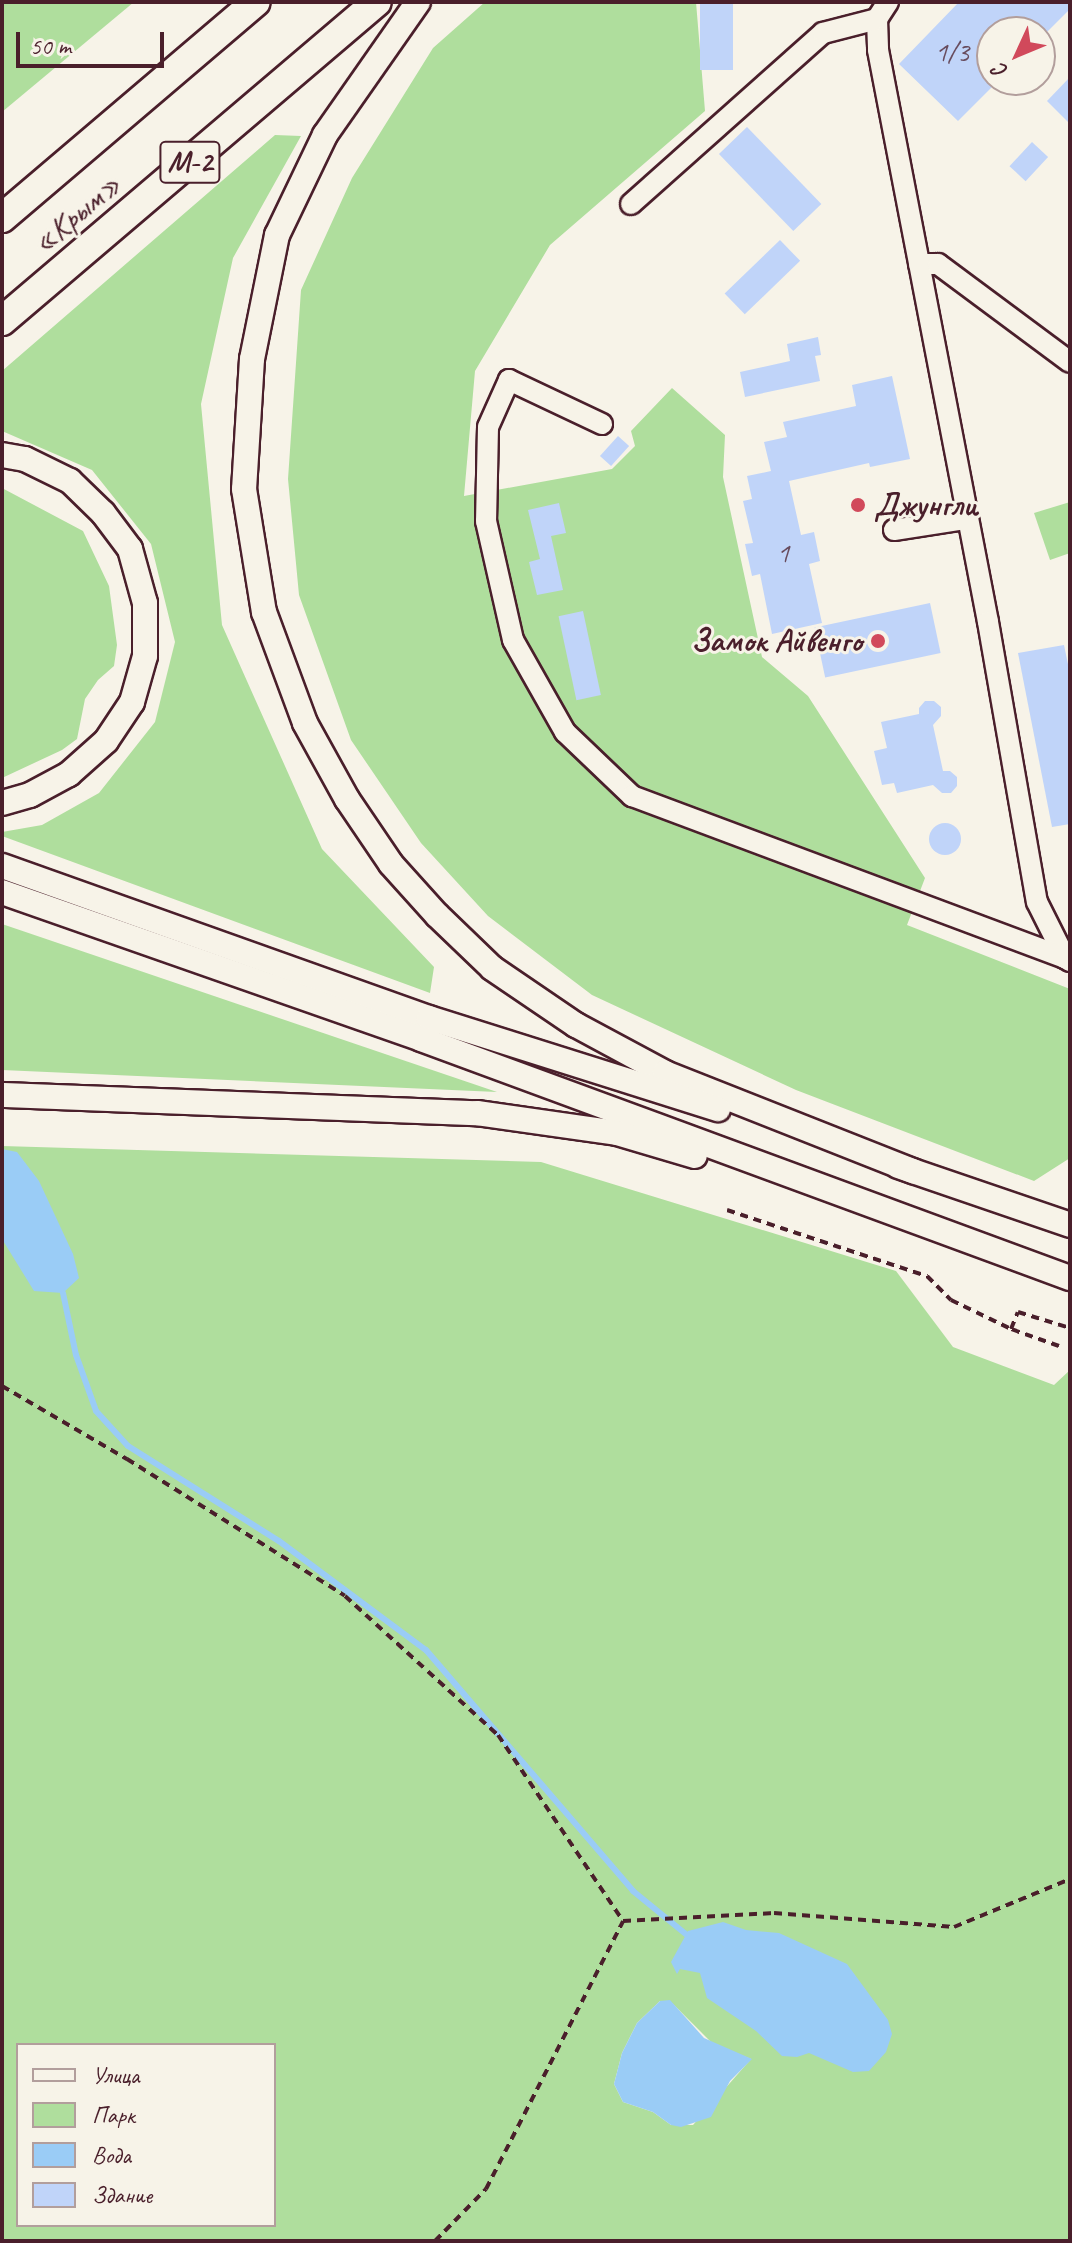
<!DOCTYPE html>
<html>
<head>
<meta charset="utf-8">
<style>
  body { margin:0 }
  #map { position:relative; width:1072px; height:2243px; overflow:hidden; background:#f7f3e8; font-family:Caveat,sans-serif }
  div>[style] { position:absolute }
  .green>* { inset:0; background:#afde9d }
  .water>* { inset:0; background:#9accf6 }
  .stream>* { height:6px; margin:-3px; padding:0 3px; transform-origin:3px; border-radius:3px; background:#9accf6 }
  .building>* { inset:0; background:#c0d4f9; transform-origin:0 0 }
  .round { border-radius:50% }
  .path>* { height:4px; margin-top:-2px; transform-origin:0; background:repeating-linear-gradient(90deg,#4a1f2b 0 8px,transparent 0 14px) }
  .roads { filter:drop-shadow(2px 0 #4a1f2b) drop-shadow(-2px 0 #4a1f2b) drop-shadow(0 2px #4a1f2b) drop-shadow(0 -2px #4a1f2b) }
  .minor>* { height:20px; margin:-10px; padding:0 10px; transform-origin:10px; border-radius:10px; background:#f7f3e8 }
  .major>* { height:24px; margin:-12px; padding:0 12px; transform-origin:12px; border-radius:12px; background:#f7f3e8 }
  .highway>* { height:28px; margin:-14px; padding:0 14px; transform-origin:14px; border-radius:14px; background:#f7f3e8 }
  .dots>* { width:22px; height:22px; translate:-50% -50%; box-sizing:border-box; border:4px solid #f7f3e8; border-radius:50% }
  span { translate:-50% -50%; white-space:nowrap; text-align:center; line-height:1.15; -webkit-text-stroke:6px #f7f3e8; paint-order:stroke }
  .number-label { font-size:28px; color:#684c5e }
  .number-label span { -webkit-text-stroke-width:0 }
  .shield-label span { padding:2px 6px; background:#f7f3e8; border:2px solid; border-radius:6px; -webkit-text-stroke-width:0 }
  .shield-label { font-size:30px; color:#4a1f2b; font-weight:700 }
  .street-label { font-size:32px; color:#4a1f2b }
  .poi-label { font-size:32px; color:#4a1f2b; font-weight:700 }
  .left { translate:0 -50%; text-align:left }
  .right { translate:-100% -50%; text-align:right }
  .frame { position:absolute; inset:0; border:4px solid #4a1f2b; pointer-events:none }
  .legend { position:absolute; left:16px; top:2043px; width:260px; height:184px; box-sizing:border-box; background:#f7f3e8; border:2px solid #b29e9c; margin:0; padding:10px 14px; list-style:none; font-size:24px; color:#4a1f2b }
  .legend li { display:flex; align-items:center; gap:16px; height:40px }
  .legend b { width:40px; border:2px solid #b29e9c }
  .north { position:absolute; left:976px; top:16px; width:80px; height:80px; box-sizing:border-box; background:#f7f3e8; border:2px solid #b29e9c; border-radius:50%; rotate:226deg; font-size:22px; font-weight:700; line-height:32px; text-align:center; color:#4a1f2b }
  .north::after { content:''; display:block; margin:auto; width:28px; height:36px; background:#d1495b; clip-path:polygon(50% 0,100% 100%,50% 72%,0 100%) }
  .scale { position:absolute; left:16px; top:32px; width:148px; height:36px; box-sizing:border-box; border:4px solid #4a1f2b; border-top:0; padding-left:10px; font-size:24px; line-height:28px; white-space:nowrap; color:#4a1f2b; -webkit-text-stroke:6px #f7f3e8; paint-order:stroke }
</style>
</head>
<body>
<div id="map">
  <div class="green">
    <div style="clip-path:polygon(2px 2px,134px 2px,2px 112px)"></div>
    <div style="clip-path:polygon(485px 2px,696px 2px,705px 111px,550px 245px,475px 371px,464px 496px,612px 469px,635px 446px,631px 431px,672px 388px,725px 435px,723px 477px,762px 657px,808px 696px,925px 878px,907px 925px,1070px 989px,1070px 1158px,1034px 1181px,796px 1090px,592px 995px,488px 916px,421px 843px,351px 740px,299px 595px,288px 479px,301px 290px,352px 178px,433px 48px)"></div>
    <div style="clip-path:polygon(275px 135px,301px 136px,233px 258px,201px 404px,222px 625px,322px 849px,434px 967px,430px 993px,2px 836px,2px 832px,42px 825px,99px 793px,155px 722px,175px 642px,151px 544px,92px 470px,2px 431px,2px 371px)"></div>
    <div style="clip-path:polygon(2px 488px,83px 531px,109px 586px,117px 645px,114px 666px,98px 680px,85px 699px,77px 739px,62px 750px,2px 778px)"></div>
    <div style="clip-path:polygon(1070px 502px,1070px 553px,1050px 560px,1034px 513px)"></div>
    <div style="clip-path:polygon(2px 924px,497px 1092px,2px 1070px)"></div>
    <div style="clip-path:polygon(evenodd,2px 1146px,541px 1162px,896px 1271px,953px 1347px,1054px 1385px,1070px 1370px,1070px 2241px,2px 2241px,2px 1146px,660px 2001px,670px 2001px,713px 2044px,751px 2059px,693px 2125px,671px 2125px,653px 2112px,623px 2102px,614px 2084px,622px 2053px,637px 2023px,660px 2001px,2px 1146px,18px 2045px,274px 2045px,274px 2225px,18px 2225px,18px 2045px)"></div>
  </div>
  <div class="water">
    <div style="clip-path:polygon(2px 1149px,17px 1152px,39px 1181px,73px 1254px,79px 1278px,63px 1293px,34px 1291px,2px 1239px)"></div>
    <div style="clip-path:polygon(723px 1922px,746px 1930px,779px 1933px,847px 1964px,888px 2020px,892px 2034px,886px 2052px,869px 2071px,853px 2072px,809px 2053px,797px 2057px,782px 2056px,756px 2031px,707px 1998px,700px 1973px,680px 1969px,677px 1974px,671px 1962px,688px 1931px)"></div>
    <div style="clip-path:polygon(670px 2000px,704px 2038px,752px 2059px,730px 2081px,711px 2117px,681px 2127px,671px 2125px,653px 2112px,623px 2102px,614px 2084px,622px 2053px,637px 2023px,660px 2001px)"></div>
  </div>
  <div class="stream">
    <div style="left:63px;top:1293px;width:63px;rotate:78.2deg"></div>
    <div style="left:76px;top:1355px;width:59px;rotate:70.3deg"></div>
    <div style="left:96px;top:1411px;width:47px;rotate:47.6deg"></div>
    <div style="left:128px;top:1446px;width:178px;rotate:32.2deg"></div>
    <div style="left:279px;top:1541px;width:183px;rotate:36.6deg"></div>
    <div style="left:426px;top:1650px;width:318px;rotate:49.3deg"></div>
    <div style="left:633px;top:1891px;width:70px;rotate:39.2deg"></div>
  </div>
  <div class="building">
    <div style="left:700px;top:2px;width:33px;height:68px"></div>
    <div style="clip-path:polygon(959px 2px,1070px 2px,1070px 9px,1047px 32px,992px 32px,992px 87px,958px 121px,899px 64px)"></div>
    <div style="clip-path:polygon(1070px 77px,1070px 124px,1047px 101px)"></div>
    <div style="left:747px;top:127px;width:107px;height:39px;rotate:46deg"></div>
    <div style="left:1032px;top:142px;width:22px;height:33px;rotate:43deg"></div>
    <div style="left:780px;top:240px;width:29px;height:77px;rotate:46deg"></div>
    <div style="clip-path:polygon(818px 337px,821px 355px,815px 356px,820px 381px,745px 397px,740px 372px,790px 361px,787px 344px)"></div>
    <div style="clip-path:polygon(892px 376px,910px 459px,870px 467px,869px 463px,789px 481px,801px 535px,814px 532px,820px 561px,809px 564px,822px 623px,772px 634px,760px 574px,752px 576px,745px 544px,753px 543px,743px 501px,752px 499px,747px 476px,771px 471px,764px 442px,787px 437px,783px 422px,856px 406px,852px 385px)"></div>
    <div style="left:618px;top:436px;width:15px;height:27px;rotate:42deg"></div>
    <div style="clip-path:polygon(559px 503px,566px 533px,551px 536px,563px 590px,537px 595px,529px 562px,540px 559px,528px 510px)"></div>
    <div style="left:930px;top:603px;width:51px;height:118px;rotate:78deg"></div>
    <div style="left:583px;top:611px;width:86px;height:25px;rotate:78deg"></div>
    <div style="clip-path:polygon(1064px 645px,1070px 674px,1070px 824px,1052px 827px,1018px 653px)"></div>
    <div style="clip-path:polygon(925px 701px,934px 701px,941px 707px,941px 716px,933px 725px,943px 771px,950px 771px,957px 777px,957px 786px,951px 793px,942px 793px,933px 785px,897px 793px,894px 783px,882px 785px,874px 751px,887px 748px,881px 722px,919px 714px,919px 708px)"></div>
    <div class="round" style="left:929px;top:823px;width:32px;height:32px"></div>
  </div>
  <div class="path">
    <div style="left:1070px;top:1162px;width:5px;rotate:90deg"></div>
    <div style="left:727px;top:1210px;width:211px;rotate:18.3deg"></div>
    <div style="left:927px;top:1276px;width:34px;rotate:45deg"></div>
    <div style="left:951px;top:1300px;width:67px;rotate:25.8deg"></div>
    <div style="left:1059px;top:1346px;width:51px;rotate:-160.5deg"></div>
    <div style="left:1011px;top:1329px;width:18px;rotate:-68deg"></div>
    <div style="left:1018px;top:1312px;width:54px;rotate:17.1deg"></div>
    <div style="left:2px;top:1386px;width:145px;rotate:30.3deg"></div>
    <div style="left:127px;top:1459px;width:257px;rotate:32.1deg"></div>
    <div style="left:345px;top:1596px;width:207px;rotate:42.3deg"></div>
    <div style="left:498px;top:1735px;width:224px;rotate:56.1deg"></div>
    <div style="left:623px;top:1921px;width:151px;rotate:-3deg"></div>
    <div style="left:774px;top:1913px;width:181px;rotate:4.4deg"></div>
    <div style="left:954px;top:1927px;width:126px;rotate:-22.5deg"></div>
    <div style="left:435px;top:2241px;width:73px;rotate:-45.6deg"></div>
    <div style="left:486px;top:2189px;width:301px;rotate:-62.9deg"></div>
  </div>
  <div class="roads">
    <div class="minor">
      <div style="left:888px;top:2px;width:20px;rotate:123deg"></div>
      <div style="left:877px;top:19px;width:31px;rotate:88deg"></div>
      <div style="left:878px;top:50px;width:582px;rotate:79.11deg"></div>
      <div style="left:988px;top:622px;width:284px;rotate:80.1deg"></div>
      <div style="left:1037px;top:902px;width:63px;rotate:63.4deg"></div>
      <div style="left:1065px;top:958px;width:6px;rotate:31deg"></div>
      <div style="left:631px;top:204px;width:257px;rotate:-41.7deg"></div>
      <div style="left:823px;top:33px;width:56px;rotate:-14.5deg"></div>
      <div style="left:919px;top:264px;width:19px"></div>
      <div style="left:938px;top:264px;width:164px;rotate:36.6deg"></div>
      <div style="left:602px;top:424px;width:103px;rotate:-154.7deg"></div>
      <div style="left:509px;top:380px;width:51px;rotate:114.1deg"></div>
      <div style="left:488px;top:427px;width:94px;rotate:91.2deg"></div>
      <div style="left:486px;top:521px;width:122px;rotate:77.2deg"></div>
      <div style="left:513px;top:640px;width:106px;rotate:60.5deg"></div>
      <div style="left:565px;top:732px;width:93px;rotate:43.7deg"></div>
      <div style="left:632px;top:796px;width:462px;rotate:20.5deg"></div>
      <div style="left:894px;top:530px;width:73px;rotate:-8.7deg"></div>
    </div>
    <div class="major">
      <div style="left:418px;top:2px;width:162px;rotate:125deg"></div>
      <div style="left:325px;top:135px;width:111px;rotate:115.6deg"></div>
      <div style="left:277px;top:235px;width:126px;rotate:101.4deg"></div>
      <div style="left:252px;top:359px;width:130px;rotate:93.5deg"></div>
      <div style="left:244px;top:489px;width:125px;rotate:80.8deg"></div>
      <div style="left:264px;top:612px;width:118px;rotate:69.7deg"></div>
      <div style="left:305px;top:723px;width:87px;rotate:61.1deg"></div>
      <div style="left:347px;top:799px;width:78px;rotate:55.9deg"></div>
      <div style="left:391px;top:864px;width:69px;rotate:48deg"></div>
      <div style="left:437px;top:915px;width:76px;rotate:43.9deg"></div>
      <div style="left:492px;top:968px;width:102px;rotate:34.2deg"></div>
      <div style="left:576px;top:1025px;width:101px;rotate:28.3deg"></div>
      <div style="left:665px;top:1073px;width:267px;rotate:21.6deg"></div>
      <div style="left:2px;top:455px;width:23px;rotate:10deg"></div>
      <div style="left:25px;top:459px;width:50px;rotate:26.1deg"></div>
      <div style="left:70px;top:481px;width:46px;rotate:44.1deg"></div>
      <div style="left:103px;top:513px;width:45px;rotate:53.1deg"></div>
      <div style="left:130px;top:549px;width:56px;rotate:74.5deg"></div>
      <div style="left:145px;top:603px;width:53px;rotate:90deg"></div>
      <div style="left:145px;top:656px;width:48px;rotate:105.8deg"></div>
      <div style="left:132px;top:702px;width:47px;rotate:123.7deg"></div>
      <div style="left:106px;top:741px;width:50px;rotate:138.3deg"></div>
      <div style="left:69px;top:774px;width:44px;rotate:151.7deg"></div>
      <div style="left:30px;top:795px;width:29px;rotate:164deg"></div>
      <div style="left:2px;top:866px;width:453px;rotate:19.6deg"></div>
      <div style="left:429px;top:1018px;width:303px;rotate:17.5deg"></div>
      <div style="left:2px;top:892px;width:444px;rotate:19.3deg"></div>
      <div style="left:421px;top:1039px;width:692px;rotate:20.22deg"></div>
      <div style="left:2px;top:1095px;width:475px;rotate:2.2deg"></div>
      <div style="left:477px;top:1113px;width:141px;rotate:8.1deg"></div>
      <div style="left:617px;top:1133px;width:81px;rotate:16.4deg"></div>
      <div style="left:898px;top:1166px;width:182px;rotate:18.9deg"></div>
    </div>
    <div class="highway">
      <div style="left:2px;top:218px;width:333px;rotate:-40.4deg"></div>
      <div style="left:2px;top:321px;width:492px;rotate:-40.4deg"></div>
    </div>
  </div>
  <div class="dots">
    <div style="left:858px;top:505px;background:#d1495b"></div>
    <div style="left:878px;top:641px;background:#d1495b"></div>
  </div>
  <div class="number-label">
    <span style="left:952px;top:52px">1/3</span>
    <span style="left:783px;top:553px">1</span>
  </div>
  <div class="shield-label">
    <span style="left:190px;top:162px">М-2</span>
  </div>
  <div class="street-label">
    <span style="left:77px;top:214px;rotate:-40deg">«Крым»</span>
  </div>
  <div class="poi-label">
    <span class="left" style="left:874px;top:505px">Джунгли</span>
    <span class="right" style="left:862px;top:641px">Замок Айвенго</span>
  </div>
  <div class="frame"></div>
  <ul class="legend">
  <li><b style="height:10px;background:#f7f3e8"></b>Улица</li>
  <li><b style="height:22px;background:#afde9d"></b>Парк</li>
  <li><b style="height:22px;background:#9accf6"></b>Вода</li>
  <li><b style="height:22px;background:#c0d4f9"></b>Здание</li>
  </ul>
  <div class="north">С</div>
  <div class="scale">50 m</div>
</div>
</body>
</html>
